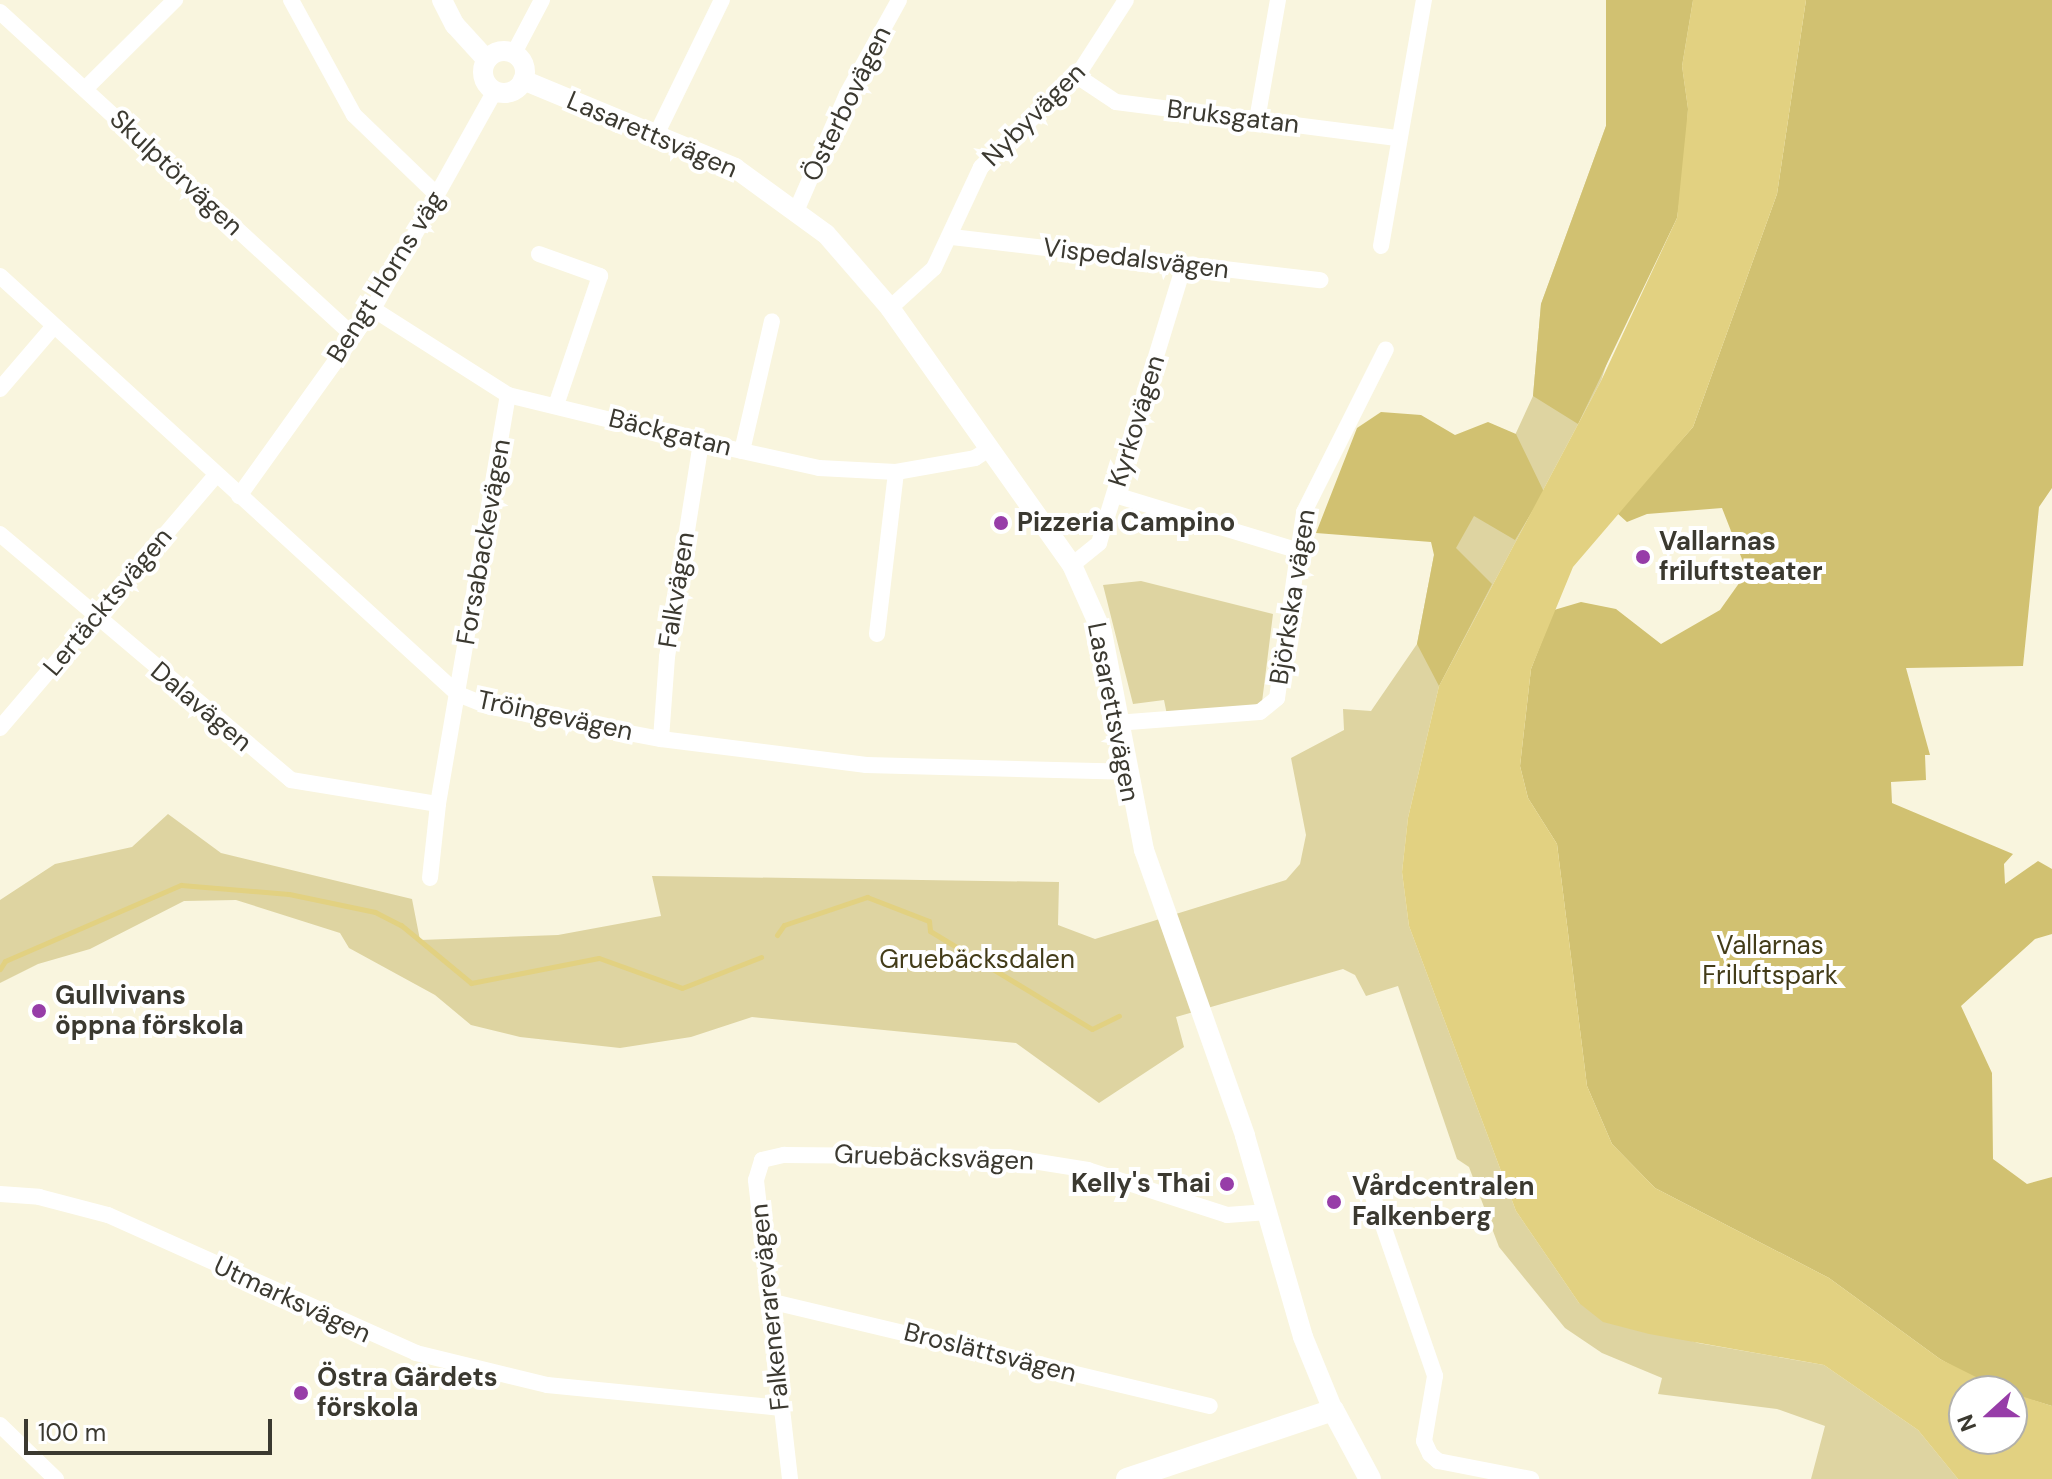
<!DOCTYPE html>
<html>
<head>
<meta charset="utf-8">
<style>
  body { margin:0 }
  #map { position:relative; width:2052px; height:1479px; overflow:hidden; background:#f9f5de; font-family:"DM Sans",sans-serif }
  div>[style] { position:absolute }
  .green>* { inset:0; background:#ded4a1 }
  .forest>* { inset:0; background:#d1c171 }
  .water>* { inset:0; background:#e2d181 }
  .stream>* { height:5px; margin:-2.5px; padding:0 2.5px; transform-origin:2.5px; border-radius:2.5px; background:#e2d181 }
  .minor>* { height:16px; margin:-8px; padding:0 8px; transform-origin:8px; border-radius:8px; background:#fff }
  .tertiary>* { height:20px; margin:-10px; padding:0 10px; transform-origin:10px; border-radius:10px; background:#fff }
  .tertiary>.ring { margin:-10px; padding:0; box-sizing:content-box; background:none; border:20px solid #fff; border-radius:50% }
  .secondary>* { height:22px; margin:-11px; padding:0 11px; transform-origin:11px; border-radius:11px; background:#fff }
  .dots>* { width:22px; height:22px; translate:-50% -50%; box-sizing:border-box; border:4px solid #fff; border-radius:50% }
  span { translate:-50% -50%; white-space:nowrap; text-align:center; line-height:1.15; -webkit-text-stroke:8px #fff; paint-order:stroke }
  .street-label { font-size:26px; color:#3b3930 }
  .poi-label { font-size:26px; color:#3b3930; font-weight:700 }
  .left { translate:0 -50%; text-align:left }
  .right { translate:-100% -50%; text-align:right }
  .park-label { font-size:26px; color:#433c19 }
  .north { position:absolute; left:1948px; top:1375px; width:80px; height:80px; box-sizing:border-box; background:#fff; border:2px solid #b1b0ac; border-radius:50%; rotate:249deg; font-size:22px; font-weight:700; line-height:32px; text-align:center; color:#3b3930 }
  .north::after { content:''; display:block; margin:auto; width:28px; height:36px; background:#973da8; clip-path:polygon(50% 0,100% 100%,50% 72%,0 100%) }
  .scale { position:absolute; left:24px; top:1419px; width:248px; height:36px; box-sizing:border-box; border:4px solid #3b3930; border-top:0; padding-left:10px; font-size:24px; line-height:28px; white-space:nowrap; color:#3b3930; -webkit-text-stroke:6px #fff; paint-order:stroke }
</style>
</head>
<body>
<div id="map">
  <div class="green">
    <div style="clip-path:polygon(1606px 0,1693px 0,1682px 66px,1688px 109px,1601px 381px,1439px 686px,1408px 818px,1402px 872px,1409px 926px,1516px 1211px,1579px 1303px,1698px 1343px,1824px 1365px,1918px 1430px,1958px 1479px,1811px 1479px,1825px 1426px,1777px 1409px,1658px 1394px,1662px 1378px,1602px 1353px,1565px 1328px,1499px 1247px,1469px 1167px,1457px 1159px,1398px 986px,1366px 996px,1355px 975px,1343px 969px,1176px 1017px,1184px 1047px,1099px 1103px,1016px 1043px,752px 1017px,691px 1037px,620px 1048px,520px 1037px,471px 1025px,435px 995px,349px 948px,340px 933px,236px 900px,184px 901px,90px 949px,38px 964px,0 983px,0 900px,55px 864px,132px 847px,168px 814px,221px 853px,412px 899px,420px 940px,558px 935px,661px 916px,652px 876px,1059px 882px,1058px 925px,1095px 939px,1286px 880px,1300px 864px,1306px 835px,1291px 758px,1344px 730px,1343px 709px,1371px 711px,1417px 644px,1434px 555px,1492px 485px,1533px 396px,1541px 304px,1606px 126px)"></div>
    <div style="clip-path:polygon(1141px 581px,1273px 614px,1262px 702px,1249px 708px,1167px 715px,1164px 700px,1133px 704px,1103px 585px)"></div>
  </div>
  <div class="forest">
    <div style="clip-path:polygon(1606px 0,1693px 0,1682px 66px,1688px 109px,1686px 159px,1677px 218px,1578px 424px,1533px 396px,1541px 304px,1606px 126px)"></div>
    <div style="clip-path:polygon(1806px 0,2052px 0,2052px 488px,2039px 507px,2023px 666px,1906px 668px,1930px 755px,1925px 755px,1926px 780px,1891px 782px,1892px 803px,2013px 854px,2004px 864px,2005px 884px,2038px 861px,2052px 869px,2052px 934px,2035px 939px,1961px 1006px,1992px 1073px,1993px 1159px,2027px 1184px,2052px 1177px,2052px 1406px,1991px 1388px,1940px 1359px,1829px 1278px,1655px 1188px,1612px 1144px,1587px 1086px,1557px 844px,1528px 798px,1520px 766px,1531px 669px,1554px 610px,1581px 602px,1616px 609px,1661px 644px,1720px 610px,1747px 572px,1722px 508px,1647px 514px,1627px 522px,1617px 513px,1693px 427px,1777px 194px)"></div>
    <div style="clip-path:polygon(1381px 412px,1421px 415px,1455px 435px,1488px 422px,1516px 434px,1544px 492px,1515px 540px,1474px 516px,1456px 548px,1492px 584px,1439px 686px,1417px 644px,1434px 555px,1431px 542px,1316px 533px,1357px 428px)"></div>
  </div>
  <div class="water">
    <div style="clip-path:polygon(1693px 0,1806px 0,1777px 194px,1693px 427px,1573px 567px,1531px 669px,1520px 766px,1528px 798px,1557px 844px,1587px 1086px,1612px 1144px,1655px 1188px,1829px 1278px,1940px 1359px,2004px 1391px,1964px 1391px,1964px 1439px,2012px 1439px,2012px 1393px,2052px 1406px,2052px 1479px,1958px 1479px,1918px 1430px,1824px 1365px,1649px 1334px,1603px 1322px,1579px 1303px,1516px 1211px,1409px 926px,1402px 872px,1408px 818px,1439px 686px,1601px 381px,1677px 218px,1688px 109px,1682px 66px)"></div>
  </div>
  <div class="stream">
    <div style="left:777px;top:935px;width:12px;rotate:-55deg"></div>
    <div style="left:784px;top:925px;width:88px;rotate:-18.6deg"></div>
    <div style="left:867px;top:897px;width:66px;rotate:21.2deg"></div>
    <div style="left:929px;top:921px;width:10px;rotate:84deg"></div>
    <div style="left:930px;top:931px;width:189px;rotate:31.2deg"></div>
    <div style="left:1092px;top:1029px;width:30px;rotate:-26deg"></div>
    <div style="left:0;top:969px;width:9px;rotate:-58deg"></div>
    <div style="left:5px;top:961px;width:192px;rotate:-23.4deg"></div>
    <div style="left:181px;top:885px;width:108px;rotate:4.8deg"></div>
    <div style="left:289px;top:894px;width:88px;rotate:11.8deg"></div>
    <div style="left:375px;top:912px;width:29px;rotate:27deg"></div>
    <div style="left:401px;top:925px;width:91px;rotate:39.6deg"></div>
    <div style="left:471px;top:983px;width:130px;rotate:-11.1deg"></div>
    <div style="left:599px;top:958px;width:88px;rotate:19.9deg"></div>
    <div style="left:682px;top:988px;width:85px;rotate:-21.4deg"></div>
  </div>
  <div class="minor">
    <div style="left:291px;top:0;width:131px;rotate:61.3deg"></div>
    <div style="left:354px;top:115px;width:115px;rotate:43.9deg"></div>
    <div style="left:0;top:12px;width:478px;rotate:42.5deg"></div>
    <div style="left:514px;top:53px;width:60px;rotate:-62.2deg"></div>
    <div style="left:1077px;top:76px;width:47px;rotate:33.7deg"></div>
    <div style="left:1116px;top:102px;width:283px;rotate:7.3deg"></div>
    <div style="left:85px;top:89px;width:127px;rotate:-44.7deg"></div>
    <div style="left:1257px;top:120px;width:122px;rotate:-80.1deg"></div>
    <div style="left:657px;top:133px;width:148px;rotate:-64deg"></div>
    <div style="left:797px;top:209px;width:125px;rotate:-66.5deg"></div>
    <div style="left:847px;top:94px;width:107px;rotate:-61deg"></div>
    <div style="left:952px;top:237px;width:371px;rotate:6.7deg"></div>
    <div style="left:1381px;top:246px;width:250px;rotate:-80.1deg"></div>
    <div style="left:539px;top:254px;width:65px;rotate:19.8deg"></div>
    <div style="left:600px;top:276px;width:136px;rotate:108.8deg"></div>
    <div style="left:0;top:276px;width:620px;rotate:42.39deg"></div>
    <div style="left:458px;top:694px;width:35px;rotate:22deg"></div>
    <div style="left:491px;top:707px;width:173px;rotate:10.7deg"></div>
    <div style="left:661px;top:739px;width:207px;rotate:7.2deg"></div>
    <div style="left:866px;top:765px;width:260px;rotate:1.5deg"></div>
    <div style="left:890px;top:308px;width:59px;rotate:-42.3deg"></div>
    <div style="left:934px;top:268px;width:111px;rotate:-65deg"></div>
    <div style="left:981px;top:167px;width:132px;rotate:-43.5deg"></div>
    <div style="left:1077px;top:76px;width:90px;rotate:-57.2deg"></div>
    <div style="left:373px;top:309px;width:160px;rotate:32.5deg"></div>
    <div style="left:508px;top:395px;width:199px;rotate:13.7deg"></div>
    <div style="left:701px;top:442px;width:121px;rotate:12.4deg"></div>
    <div style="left:819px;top:468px;width:77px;rotate:3deg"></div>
    <div style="left:896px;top:472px;width:80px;rotate:-10deg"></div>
    <div style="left:975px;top:458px;width:17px;rotate:-33deg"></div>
    <div style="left:0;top:389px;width:83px;rotate:-49.4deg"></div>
    <div style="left:742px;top:451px;width:133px;rotate:-77deg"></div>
    <div style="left:1115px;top:495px;width:189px;rotate:16.9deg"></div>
    <div style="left:239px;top:496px;width:230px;rotate:-54.4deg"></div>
    <div style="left:373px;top:309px;width:250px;rotate:-60.8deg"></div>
    <div style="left:0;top:534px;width:381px;rotate:40.2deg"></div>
    <div style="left:291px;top:780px;width:149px;rotate:9.3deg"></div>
    <div style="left:1072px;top:565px;width:35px;rotate:-39deg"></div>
    <div style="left:1099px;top:543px;width:291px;rotate:-73deg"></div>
    <div style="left:877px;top:634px;width:163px;rotate:-83.3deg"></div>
    <div style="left:1116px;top:723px;width:144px;rotate:-4.4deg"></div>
    <div style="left:1260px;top:712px;width:22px;rotate:-39deg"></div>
    <div style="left:1277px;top:698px;width:188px;rotate:-81.7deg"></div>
    <div style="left:1304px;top:512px;width:182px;rotate:-63.3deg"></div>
    <div style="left:0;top:728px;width:331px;rotate:-49.5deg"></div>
    <div style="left:661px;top:739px;width:82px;rotate:-85.8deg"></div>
    <div style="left:667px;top:657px;width:218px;rotate:-81deg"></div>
    <div style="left:430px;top:878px;width:74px;rotate:-83.8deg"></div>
    <div style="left:438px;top:804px;width:415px;rotate:-80.3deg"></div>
    <div style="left:1369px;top:1185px;width:202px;rotate:70.9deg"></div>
    <div style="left:1435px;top:1376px;width:66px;rotate:99.6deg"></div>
    <div style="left:1424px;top:1441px;width:14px;rotate:65deg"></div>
    <div style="left:1430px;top:1454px;width:11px;rotate:41deg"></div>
    <div style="left:1438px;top:1461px;width:95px;rotate:11deg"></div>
    <div style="left:0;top:1194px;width:39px;rotate:4deg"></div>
    <div style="left:39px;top:1197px;width:71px;rotate:14.6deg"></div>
    <div style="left:108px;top:1215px;width:338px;rotate:24.1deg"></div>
    <div style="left:416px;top:1353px;width:135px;rotate:13.7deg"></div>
    <div style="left:547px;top:1385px;width:235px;rotate:5.6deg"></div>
    <div style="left:769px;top:1301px;width:453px;rotate:13.4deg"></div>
    <div style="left:0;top:1425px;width:78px;rotate:44deg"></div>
    <div style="left:790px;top:1479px;width:301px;rotate:-96.5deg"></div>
    <div style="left:756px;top:1180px;width:21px;rotate:-73deg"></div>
    <div style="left:762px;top:1160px;width:23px;rotate:-13deg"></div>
    <div style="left:784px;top:1155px;width:224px;rotate:0.5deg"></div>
    <div style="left:1008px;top:1157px;width:81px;rotate:9.2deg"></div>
    <div style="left:1088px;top:1170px;width:146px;rotate:17.9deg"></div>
    <div style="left:1227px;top:1215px;width:41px;rotate:-4.2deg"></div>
  </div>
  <div class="tertiary">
    <div style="left:442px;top:0;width:28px;rotate:63deg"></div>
    <div style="left:455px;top:25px;width:47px;rotate:47.6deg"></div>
    <div class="ring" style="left:483px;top:51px;width:22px;height:22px"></div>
    <div style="left:523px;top:80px;width:230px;rotate:22.5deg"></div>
    <div style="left:735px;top:168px;width:112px;rotate:36deg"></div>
    <div style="left:826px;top:234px;width:98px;rotate:49.1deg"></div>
    <div style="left:890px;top:308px;width:315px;rotate:54.7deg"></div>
    <div style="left:1072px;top:565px;width:73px;rotate:65.9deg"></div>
    <div style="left:1102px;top:632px;width:222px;rotate:79.1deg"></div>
    <div style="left:1144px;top:850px;width:303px;rotate:70.5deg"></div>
    <div style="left:1245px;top:1136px;width:209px;rotate:73.9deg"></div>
    <div style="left:1303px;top:1337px;width:79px;rotate:67.7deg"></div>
  </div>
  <div class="secondary">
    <div style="left:1127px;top:1479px;width:217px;rotate:-18.5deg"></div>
    <div style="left:1333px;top:1410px;width:78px;rotate:61.8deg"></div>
  </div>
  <div class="dots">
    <div style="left:1001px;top:523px;background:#973da8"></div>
    <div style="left:1643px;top:557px;background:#973da8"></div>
    <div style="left:39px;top:1011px;background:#973da8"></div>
    <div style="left:1227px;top:1184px;background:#973da8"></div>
    <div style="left:1334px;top:1202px;background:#973da8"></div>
    <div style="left:301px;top:1393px;background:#973da8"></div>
  </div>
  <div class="street-label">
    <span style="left:847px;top:104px;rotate:-64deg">Österbovägen</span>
    <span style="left:1034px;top:115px;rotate:-45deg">Nybyvägen</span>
    <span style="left:1233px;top:117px;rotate:7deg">Bruksgatan</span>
    <span style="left:652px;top:135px;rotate:23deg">Lasarettsvägen</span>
    <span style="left:176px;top:173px;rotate:43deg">Skulptörvägen</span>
    <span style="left:1136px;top:259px;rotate:7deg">Vispedalsvägen</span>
    <span style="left:386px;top:277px;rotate:-58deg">Bengt Horns väg</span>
    <span style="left:1137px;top:421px;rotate:-73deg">Kyrkovägen</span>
    <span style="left:670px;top:433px;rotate:14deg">Bäckgatan</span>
    <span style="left:484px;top:542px;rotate:-80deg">Forsabackevägen</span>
    <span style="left:677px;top:590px;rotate:-81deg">Falkvägen</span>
    <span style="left:1293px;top:597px;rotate:-81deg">Björkska vägen</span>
    <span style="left:108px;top:602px;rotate:-50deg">Lertäcktsvägen</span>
    <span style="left:201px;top:707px;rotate:40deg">Dalavägen</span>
    <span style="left:1113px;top:712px;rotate:79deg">Lasarettsvägen</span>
    <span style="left:555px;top:716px;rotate:12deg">Tröingevägen</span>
    <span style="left:934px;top:1158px;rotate:2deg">Gruebäcksvägen</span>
    <span style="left:292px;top:1300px;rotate:25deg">Utmarksvägen</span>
    <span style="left:770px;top:1307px;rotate:-96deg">Falkenerarevägen</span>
    <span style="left:990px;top:1353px;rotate:14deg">Broslättsvägen</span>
  </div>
  <div class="poi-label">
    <span class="left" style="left:1017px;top:523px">Pizzeria Campino</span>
    <span class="left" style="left:1659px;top:557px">Vallarnas<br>friluftsteater</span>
    <span class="left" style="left:55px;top:1011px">Gullvivans<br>öppna förskola</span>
    <span class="right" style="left:1211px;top:1184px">Kelly's Thai</span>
    <span class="left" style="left:1352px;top:1202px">Vårdcentralen<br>Falkenberg</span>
    <span class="left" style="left:317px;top:1393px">Östra Gärdets<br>förskola</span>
  </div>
  <div class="park-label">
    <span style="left:1770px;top:961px">Vallarnas<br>Friluftspark</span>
    <span style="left:977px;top:960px">Gruebäcksdalen</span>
  </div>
  <div class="north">N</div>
  <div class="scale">100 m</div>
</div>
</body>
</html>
